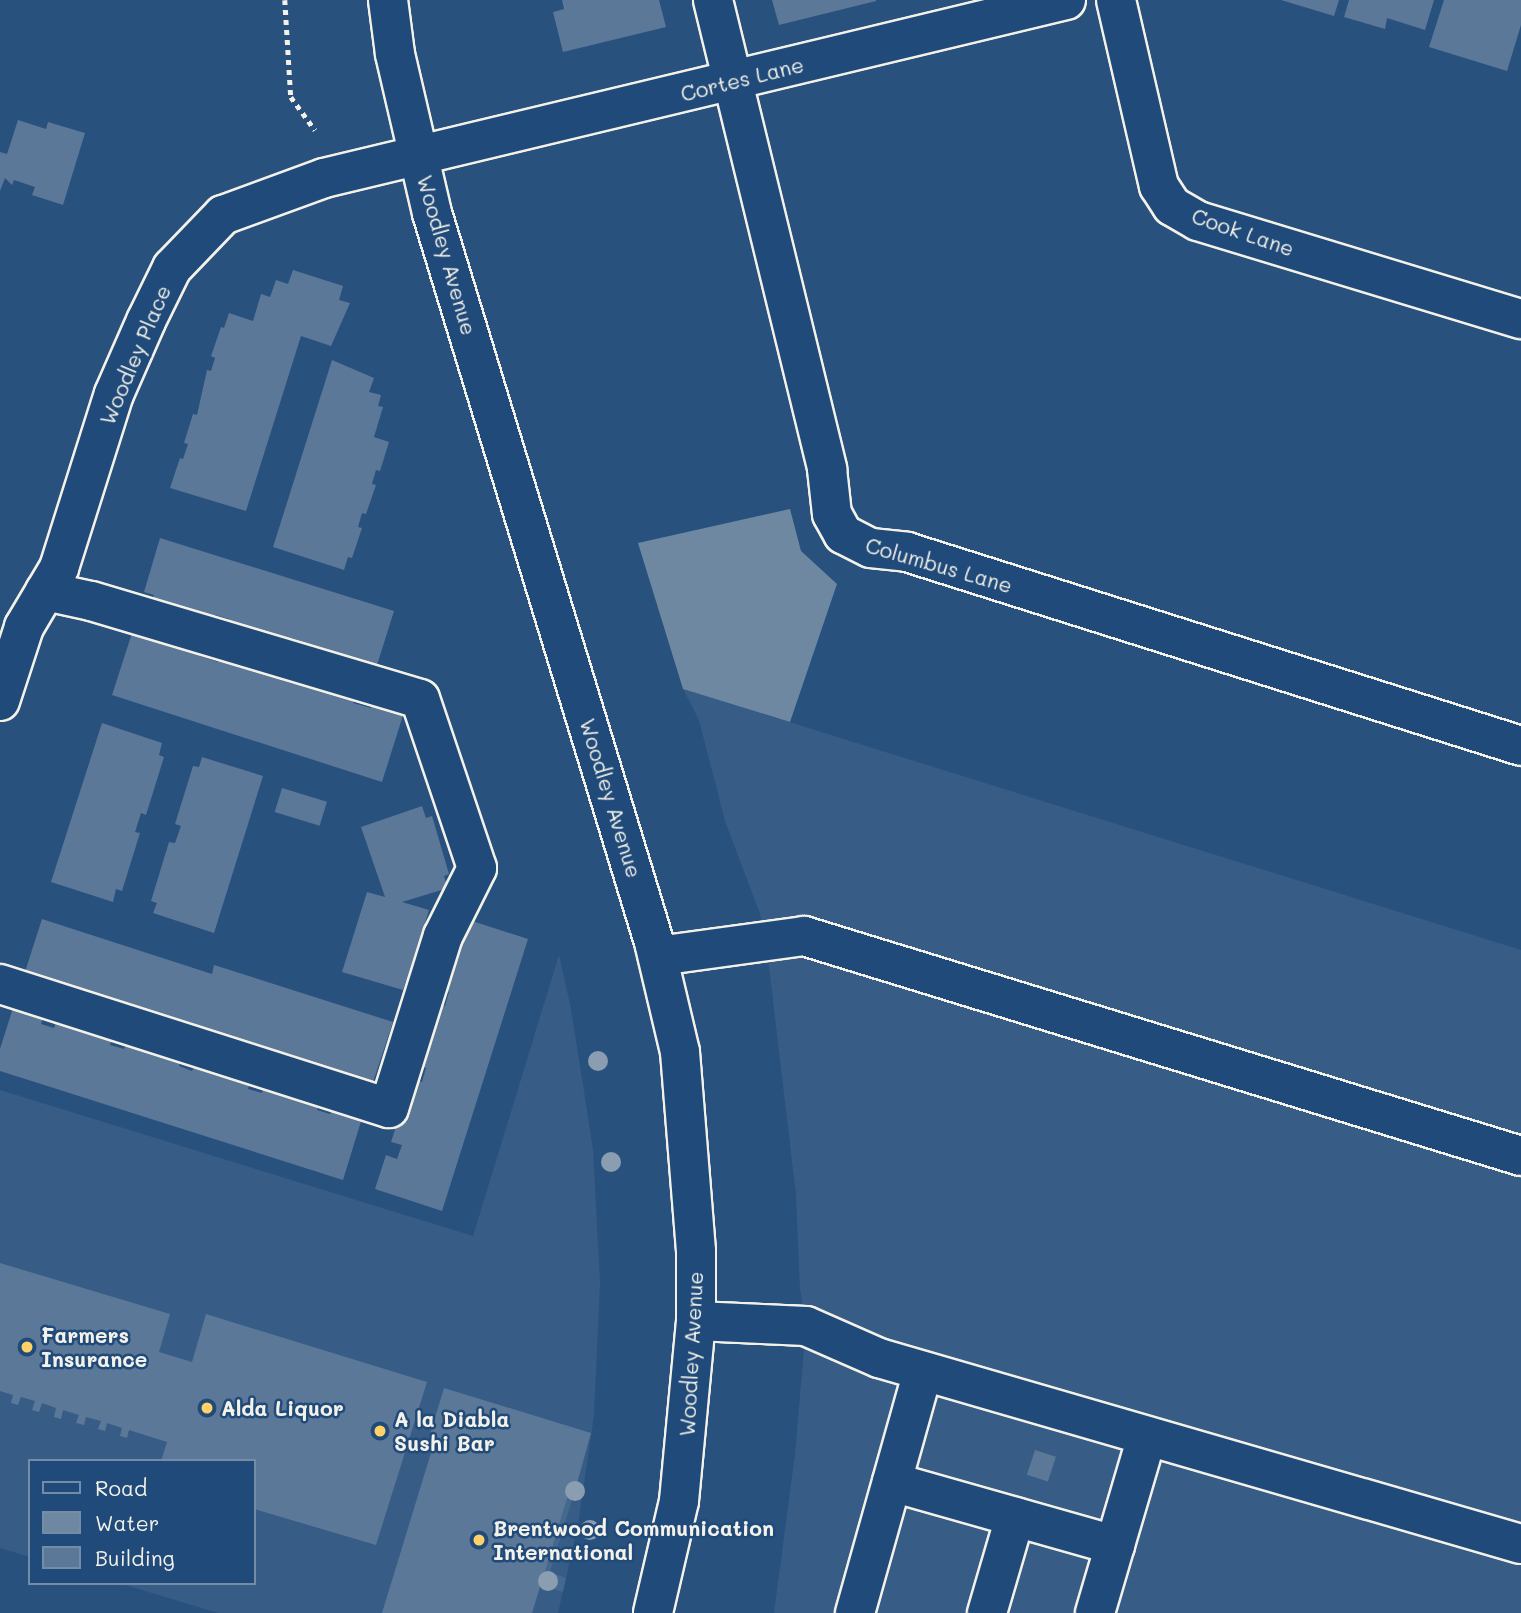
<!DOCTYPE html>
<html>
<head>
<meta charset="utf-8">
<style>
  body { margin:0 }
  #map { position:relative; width:1521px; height:1613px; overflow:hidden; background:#28517e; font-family:Mali,sans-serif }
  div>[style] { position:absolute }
  .built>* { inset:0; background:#375d86 }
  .green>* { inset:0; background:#45688e }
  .water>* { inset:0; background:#6e88a2 }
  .building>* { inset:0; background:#5b7899; transform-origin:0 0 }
  .path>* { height:4.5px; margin-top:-2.25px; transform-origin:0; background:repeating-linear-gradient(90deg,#f4f1e8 0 5px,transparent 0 10px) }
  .roads { filter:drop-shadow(2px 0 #f4f1e8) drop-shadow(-2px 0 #f4f1e8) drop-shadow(0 2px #f4f1e8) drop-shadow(0 -2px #f4f1e8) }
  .minor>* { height:38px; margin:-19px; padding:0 19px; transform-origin:19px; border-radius:19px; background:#1f4a7a }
  .major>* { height:38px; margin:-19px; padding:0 19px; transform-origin:19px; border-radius:19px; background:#1f4a7a }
  .trees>* { width:20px; height:20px; margin:-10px; border-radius:50%; background:#8a9db1 }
  .dots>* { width:19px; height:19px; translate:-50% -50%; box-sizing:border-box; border:4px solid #1f4a7a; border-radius:50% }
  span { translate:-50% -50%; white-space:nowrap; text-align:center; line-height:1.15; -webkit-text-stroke:5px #1f4a7a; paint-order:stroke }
  .street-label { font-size:21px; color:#f4f1e8 }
  .poi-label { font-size:21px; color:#f4f1e8; font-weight:700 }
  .left { translate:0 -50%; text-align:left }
  .legend { position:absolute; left:28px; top:1459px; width:228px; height:126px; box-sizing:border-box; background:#1f4a7a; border:2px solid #748da6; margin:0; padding:9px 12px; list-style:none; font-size:21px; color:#f4f1e8 }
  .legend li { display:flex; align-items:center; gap:14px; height:35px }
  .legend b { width:35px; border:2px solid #748da6 }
</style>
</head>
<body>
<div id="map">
  <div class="built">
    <div style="clip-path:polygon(683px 689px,1521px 950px,1521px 1613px,774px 1613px,795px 1454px,806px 1326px,800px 1289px,796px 1195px,766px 941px,760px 914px,725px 821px,699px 720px)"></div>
    <div style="clip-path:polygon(559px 955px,571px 1009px,593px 1149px,600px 1283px,594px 1415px,578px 1525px,558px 1613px,218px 1613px,119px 1583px,254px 1583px,254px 1461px,30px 1461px,30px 1557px,0 1548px,0 1090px,473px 1236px)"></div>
  </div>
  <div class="green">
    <div style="clip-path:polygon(571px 1486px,576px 1487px,550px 1572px,566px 1578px,563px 1592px,540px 1585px)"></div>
  </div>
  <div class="water">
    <div style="clip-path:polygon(790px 509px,801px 551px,837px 584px,790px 722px,683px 689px,638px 543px)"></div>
  </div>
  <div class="building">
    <div style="clip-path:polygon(562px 0,659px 0,666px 27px,563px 52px,553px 12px,564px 9px)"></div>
    <div style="clip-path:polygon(772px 0,876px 0,876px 1px,779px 25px)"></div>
    <div style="clip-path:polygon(1281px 0,1339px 0,1334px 16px)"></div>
    <div style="clip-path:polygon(1349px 0,1434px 0,1425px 30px,1387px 18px,1385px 29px,1344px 17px)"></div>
    <div style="clip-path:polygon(1444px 0,1521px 0,1521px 25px,1507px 71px,1429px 47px)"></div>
    <div style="clip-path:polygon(18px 120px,46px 129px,48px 122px,85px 133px,63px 205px,32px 195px,35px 187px,14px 180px,12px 185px,5px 178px,0 191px,0 152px,7px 154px)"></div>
    <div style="clip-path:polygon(293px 270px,343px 286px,339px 300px,350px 303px,331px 346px,301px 336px,246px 511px,170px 488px,180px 458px,183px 459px,188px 444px,184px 443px,193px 414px,197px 415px,207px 370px,211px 371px,215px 358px,211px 356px,221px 327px,224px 328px,229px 313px,253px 321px,261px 294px,270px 297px,276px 280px,288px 284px)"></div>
    <div style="clip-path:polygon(332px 360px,374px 378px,369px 392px,381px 395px,378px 406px,383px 407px,374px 437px,389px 442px,380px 471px,376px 470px,372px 484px,376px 485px,366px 514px,362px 513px,358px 527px,362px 528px,352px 558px,348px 557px,344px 570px,273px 547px)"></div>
    <div style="clip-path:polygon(160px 538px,394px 611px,377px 665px,368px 662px,366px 668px,304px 649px,306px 643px,292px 638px,290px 644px,227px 624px,229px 619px,215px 615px,214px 620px,152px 601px,154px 595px,144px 592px)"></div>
    <div style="clip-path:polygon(145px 630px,202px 649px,200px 656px,218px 662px,220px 655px,278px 673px,276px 678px,293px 684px,295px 678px,355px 697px,353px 703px,371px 708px,372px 702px,404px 712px,382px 782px,112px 695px,132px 633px,143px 638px)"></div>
    <div style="clip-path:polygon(102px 723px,162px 743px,159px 755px,164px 757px,146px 815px,141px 813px,135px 832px,140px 833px,122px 891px,116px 889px,113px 902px,51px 882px)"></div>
    <div style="clip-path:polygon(202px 757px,263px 776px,214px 933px,153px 913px,157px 903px,151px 901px,169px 842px,175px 843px,181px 826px,175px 824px,193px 766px,199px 767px)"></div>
    <div style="left:282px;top:788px;width:47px;height:25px;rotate:17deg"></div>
    <div style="clip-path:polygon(422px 806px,426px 818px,432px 816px,449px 874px,444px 876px,448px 888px,402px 902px,429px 910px,425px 923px,429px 924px,412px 982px,406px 981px,403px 990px,342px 972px,367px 892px,385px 897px,361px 827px)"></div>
    <div style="clip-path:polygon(42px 919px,212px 974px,214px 965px,393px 1022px,371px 1088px,330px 1069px,328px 1075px,23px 978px)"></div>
    <div style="clip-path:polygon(472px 921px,528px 939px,442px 1211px,375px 1189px,386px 1155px,397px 1159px,402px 1145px,391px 1142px,411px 1079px,422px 1082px,426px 1068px,415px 1064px,434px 1003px,445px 1006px,449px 992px,444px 990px,463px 929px,469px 931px)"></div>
    <div style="clip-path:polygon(13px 1008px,43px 1018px,41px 1024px,54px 1028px,56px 1021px,112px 1039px,110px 1045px,124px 1049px,126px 1044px,180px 1061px,179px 1066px,192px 1071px,195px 1065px,250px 1082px,248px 1089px,262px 1093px,264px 1086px,319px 1104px,317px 1110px,330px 1114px,332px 1109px,362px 1118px,343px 1180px,0 1071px,0 1049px)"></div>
    <div style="clip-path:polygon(0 1263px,170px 1314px,159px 1352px,192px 1362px,206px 1314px,427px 1382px,376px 1545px,254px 1509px,254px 1461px,161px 1461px,167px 1442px,129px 1430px,127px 1438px,120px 1436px,122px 1428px,107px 1423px,105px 1431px,98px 1429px,101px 1421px,86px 1417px,84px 1425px,76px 1423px,79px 1415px,63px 1410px,61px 1419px,54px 1417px,56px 1408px,42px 1403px,39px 1412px,32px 1410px,35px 1401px,21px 1397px,18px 1405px,11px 1403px,13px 1395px,0 1391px)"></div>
    <div style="clip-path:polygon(444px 1388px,591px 1433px,576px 1487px,571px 1486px,532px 1613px,382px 1613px,434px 1443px,428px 1441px)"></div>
    <div style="left:1035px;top:1450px;width:22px;height:26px;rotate:18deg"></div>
  </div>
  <div class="path">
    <div style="left:285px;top:0;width:97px;rotate:86.5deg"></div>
    <div style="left:291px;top:97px;width:41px;rotate:54deg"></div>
  </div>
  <div class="roads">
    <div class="minor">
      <div style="left:713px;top:0;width:483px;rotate:76.3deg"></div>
      <div style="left:827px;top:469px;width:45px;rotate:83.7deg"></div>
      <div style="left:832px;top:514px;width:23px;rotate:61deg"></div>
      <div style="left:843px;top:534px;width:31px;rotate:27deg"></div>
      <div style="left:871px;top:548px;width:36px;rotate:6deg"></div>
      <div style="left:907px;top:552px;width:644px;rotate:17.53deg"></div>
      <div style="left:1116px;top:0;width:191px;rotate:77deg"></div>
      <div style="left:1159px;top:186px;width:24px;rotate:57deg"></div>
      <div style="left:1172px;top:206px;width:30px;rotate:30deg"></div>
      <div style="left:1198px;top:221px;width:338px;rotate:16.9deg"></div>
      <div style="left:0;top:701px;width:78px;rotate:-72deg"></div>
      <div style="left:24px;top:627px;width:69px;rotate:-59.3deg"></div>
      <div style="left:59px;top:568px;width:182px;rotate:-72.5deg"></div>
      <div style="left:114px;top:394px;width:80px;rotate:-66.3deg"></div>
      <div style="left:146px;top:321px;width:59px;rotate:-63.9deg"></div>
      <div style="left:172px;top:268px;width:74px;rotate:-46.1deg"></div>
      <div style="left:223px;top:215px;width:108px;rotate:-20.1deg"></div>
      <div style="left:324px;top:178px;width:763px;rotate:-13.49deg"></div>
      <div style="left:658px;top:956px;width:147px;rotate:-7.8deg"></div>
      <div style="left:804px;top:936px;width:750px;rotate:17.06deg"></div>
      <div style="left:0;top:984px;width:408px;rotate:17.7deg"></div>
      <div style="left:389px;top:1108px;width:180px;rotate:-72.6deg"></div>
      <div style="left:443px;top:936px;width:76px;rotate:-63.4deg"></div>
      <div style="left:477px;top:868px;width:178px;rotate:-108.6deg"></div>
      <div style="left:420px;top:699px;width:343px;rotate:-163.4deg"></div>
      <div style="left:91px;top:601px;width:47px;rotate:-167.7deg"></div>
      <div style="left:696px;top:1321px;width:110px;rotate:2.6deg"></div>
      <div style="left:806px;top:1326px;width:80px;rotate:23.7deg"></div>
      <div style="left:879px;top:1358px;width:668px;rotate:16.16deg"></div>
      <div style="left:892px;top:1482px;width:232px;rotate:15.8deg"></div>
      <div style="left:855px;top:1613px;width:251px;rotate:-74.3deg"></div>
      <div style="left:987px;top:1613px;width:100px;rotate:-73.7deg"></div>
      <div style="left:1095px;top:1613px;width:184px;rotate:-73.6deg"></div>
    </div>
    <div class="major">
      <div style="left:388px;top:0;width:54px;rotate:82.6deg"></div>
      <div style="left:395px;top:54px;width:163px;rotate:76.9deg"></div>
      <div style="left:432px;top:213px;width:762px;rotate:73.06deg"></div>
      <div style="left:654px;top:942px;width:113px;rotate:76.7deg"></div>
      <div style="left:680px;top:1052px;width:200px;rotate:85.4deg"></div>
      <div style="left:696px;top:1251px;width:70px;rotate:90deg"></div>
      <div style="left:696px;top:1321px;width:181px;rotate:95.4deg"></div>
      <div style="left:679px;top:1501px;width:115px;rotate:103.1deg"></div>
    </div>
  </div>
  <div class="trees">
    <div style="left:598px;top:1061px"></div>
    <div style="left:611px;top:1162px"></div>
    <div style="left:575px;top:1491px"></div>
    <div style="left:590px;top:1530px"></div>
    <div style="left:548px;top:1581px"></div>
  </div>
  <div class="dots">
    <div style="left:27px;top:1347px;background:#ffd166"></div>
    <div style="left:207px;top:1408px;background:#ffd166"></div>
    <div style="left:380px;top:1431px;background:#ffd166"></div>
    <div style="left:479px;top:1540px;background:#ffd166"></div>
  </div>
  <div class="street-label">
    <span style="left:742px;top:79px;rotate:-14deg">Cortes Lane</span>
    <span style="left:1243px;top:232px;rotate:19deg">Cook Lane</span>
    <span style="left:447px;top:255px;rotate:74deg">Woodley Avenue</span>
    <span style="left:135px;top:355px;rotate:-67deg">Woodley Place</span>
    <span style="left:939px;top:565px;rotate:16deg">Columbus Lane</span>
    <span style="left:611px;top:798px;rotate:73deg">Woodley Avenue</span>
    <span style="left:691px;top:1354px;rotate:-87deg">Woodley Avenue</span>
  </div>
  <div class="poi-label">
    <span class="left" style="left:41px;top:1347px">Farmers<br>Insurance</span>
    <span class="left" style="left:221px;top:1408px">Alda Liquor</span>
    <span class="left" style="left:394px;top:1431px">A la Diabla<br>Sushi Bar</span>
    <span class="left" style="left:493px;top:1540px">Brentwood Communication<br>International</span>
  </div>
  <ul class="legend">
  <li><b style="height:9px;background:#1f4a7a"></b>Road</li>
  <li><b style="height:19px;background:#6e88a2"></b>Water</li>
  <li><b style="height:19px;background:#5b7899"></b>Building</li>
  </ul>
</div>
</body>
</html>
